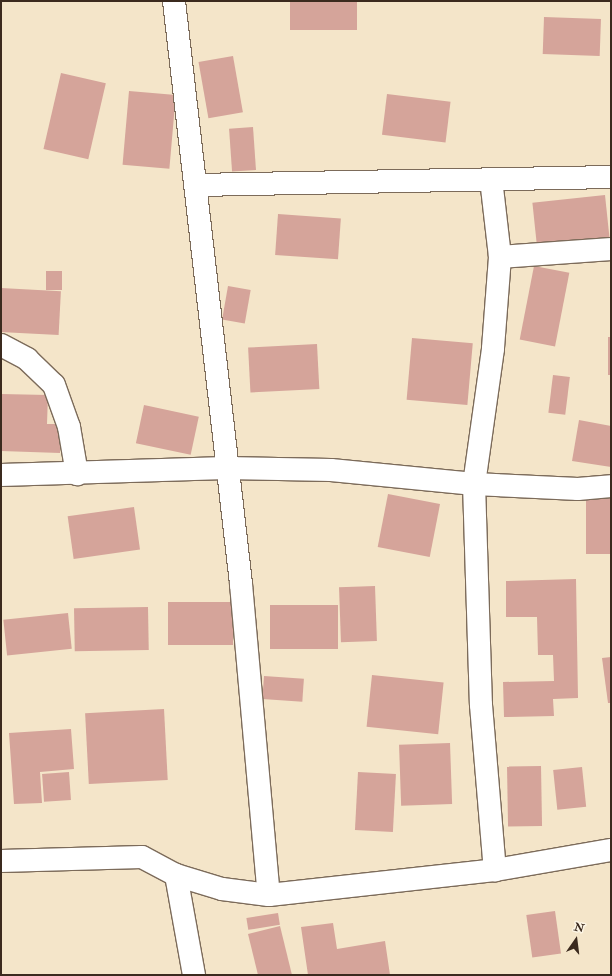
<!DOCTYPE html>
<html>
<head>
<meta charset="utf-8">
<style>
  body { margin:0 }
  #map { position:relative; width:612px; height:976px; overflow:hidden; background:#f4e5c9; font-family:"IM FELL Double Pica",serif }
  div>[style] { position:absolute }
  .building>* { inset:0; background:#d5a49a; transform-origin:0 0 }
  .roads { filter:drop-shadow(1px 0 #7c6b5a) drop-shadow(-1px 0 #7c6b5a) drop-shadow(0 1px #7c6b5a) drop-shadow(0 -1px #7c6b5a) }
  .minor>* { height:22px; margin:-11px; padding:0 11px; transform-origin:11px; border-radius:11px; background:#fff }
  span { translate:-50% -50%; white-space:nowrap; text-align:center; line-height:1.15; -webkit-text-stroke:3.5px #fcf5e5; paint-order:stroke }
  .frame { position:absolute; inset:0; border:2px solid #3b2a1e; pointer-events:none }
  .north { position:absolute; left:556px; top:920px; width:40px; height:40px; -webkit-text-stroke:3px #fcf5e5; paint-order:stroke; rotate:14deg; font-size:11px; font-weight:700; line-height:16px; text-align:center; color:#3b2a1e }
  .north::after { content:''; display:block; margin:auto; width:14px; height:18px; background:#3b2a1e; clip-path:polygon(50% 0,100% 100%,50% 72%,0 100%) }
</style>
</head>
<body>
<div id="map">
  <div class="building">
    <div style="left:290px;top:1px;width:67px;height:29px"></div>
    <div style="left:544px;top:17px;width:57px;height:37px;rotate:2deg"></div>
    <div style="left:233px;top:56px;width:57px;height:35px;rotate:80deg"></div>
    <div style="left:61px;top:73px;width:46px;height:78px;rotate:13deg"></div>
    <div style="left:129px;top:91px;width:47px;height:74px;rotate:5deg"></div>
    <div style="left:387px;top:94px;width:64px;height:41px;rotate:7deg"></div>
    <div style="left:253px;top:127px;width:43px;height:24px;rotate:86deg"></div>
    <div style="left:605px;top:195px;width:44px;height:73px;rotate:84deg"></div>
    <div style="left:278px;top:214px;width:63px;height:41px;rotate:4deg"></div>
    <div style="left:534px;top:266px;width:36px;height:75px;rotate:11deg"></div>
    <div style="left:46px;top:271px;width:16px;height:19px"></div>
    <div style="left:228px;top:286px;width:23px;height:34px;rotate:10deg"></div>
    <div style="left:1px;top:288px;width:60px;height:44px;rotate:3deg"></div>
    <div style="left:608px;top:337px;width:3px;height:38px"></div>
    <div style="left:412px;top:338px;width:61px;height:62px;rotate:5deg"></div>
    <div style="left:317px;top:344px;width:45px;height:69px;rotate:87deg"></div>
    <div style="left:553px;top:375px;width:17px;height:38px;rotate:7deg"></div>
    <div style="clip-path:polygon(1px 394px,48px 395px,47px 424px,61px 424px,60px 453px,1px 451px)"></div>
    <div style="left:144px;top:405px;width:56px;height:39px;rotate:12deg"></div>
    <div style="clip-path:polygon(579px 420px,611px 426px,611px 467px,572px 461px)"></div>
    <div style="left:388px;top:494px;width:53px;height:54px;rotate:11deg"></div>
    <div style="left:611px;top:496px;width:58px;height:25px;rotate:90deg"></div>
    <div style="left:134px;top:507px;width:43px;height:67px;rotate:82deg"></div>
    <div style="clip-path:polygon(576px 579px,578px 698px,553px 699px,554px 716px,504px 717px,503px 682px,554px 681px,553px 655px,538px 655px,537px 617px,506px 617px,506px 581px)"></div>
    <div style="left:375px;top:586px;width:55px;height:36px;rotate:88deg"></div>
    <div style="left:168px;top:602px;width:65px;height:43px"></div>
    <div style="left:270px;top:605px;width:68px;height:44px"></div>
    <div style="left:148px;top:607px;width:43px;height:74px;rotate:89deg"></div>
    <div style="left:68px;top:613px;width:36px;height:65px;rotate:84deg"></div>
    <div style="clip-path:polygon(611px 657px,611px 703px,608px 703px,602px 658px)"></div>
    <div style="left:372px;top:675px;width:72px;height:52px;rotate:6deg"></div>
    <div style="left:264px;top:676px;width:40px;height:23px;rotate:4deg"></div>
    <div style="left:164px;top:709px;width:71px;height:79px;rotate:87deg"></div>
    <div style="clip-path:polygon(71px 729px,74px 769px,40px 772px,42px 803px,14px 804px,9px 733px)"></div>
    <div style="left:450px;top:743px;width:61px;height:51px;rotate:88deg"></div>
    <div style="left:541px;top:766px;width:60px;height:34px;rotate:89deg"></div>
    <div style="left:582px;top:767px;width:40px;height:29px;rotate:84deg"></div>
    <div style="left:69px;top:772px;width:28px;height:27px;rotate:86deg"></div>
    <div style="left:358px;top:772px;width:38px;height:58px;rotate:3deg"></div>
    <div style="left:555px;top:911px;width:43px;height:29px;rotate:82deg"></div>
    <div style="left:278px;top:913px;width:12px;height:32px;rotate:81deg"></div>
    <div style="clip-path:polygon(333px 923px,337px 949px,385px 941px,390px 975px,308px 975px,301px 927px)"></div>
    <div style="clip-path:polygon(280px 926px,292px 975px,258px 975px,248px 934px)"></div>
  </div>
  <div class="roads">
    <div class="minor">
      <div style="left:174px;top:1px;width:587px;rotate:83.44deg"></div>
      <div style="left:241px;top:584px;width:312px;rotate:84.9deg"></div>
      <div style="left:491px;top:179px;width:79px;rotate:83.4deg"></div>
      <div style="left:500px;top:257px;width:92px;rotate:94.4deg"></div>
      <div style="left:493px;top:349px;width:136px;rotate:98deg"></div>
      <div style="left:474px;top:484px;width:221px;rotate:88.2deg"></div>
      <div style="left:481px;top:705px;width:166px;rotate:85.2deg"></div>
      <div style="left:196px;top:185px;width:415px;rotate:-1.1deg"></div>
      <div style="left:500px;top:257px;width:111px;rotate:-4.1deg"></div>
      <div style="left:1px;top:345px;width:30px;rotate:28deg"></div>
      <div style="left:27px;top:359px;width:37px;rotate:44deg"></div>
      <div style="left:54px;top:385px;width:45px;rotate:70.3deg"></div>
      <div style="left:69px;top:427px;width:48px;rotate:80.3deg"></div>
      <div style="left:1px;top:475px;width:225px;rotate:-1.8deg"></div>
      <div style="left:226px;top:468px;width:105px;rotate:1.1deg"></div>
      <div style="left:331px;top:470px;width:144px;rotate:5.6deg"></div>
      <div style="left:474px;top:484px;width:104px;rotate:2.8deg"></div>
      <div style="left:578px;top:489px;width:33px;rotate:-5deg"></div>
      <div style="left:1px;top:861px;width:141px;rotate:-1.6deg"></div>
      <div style="left:142px;top:857px;width:38px;rotate:28deg"></div>
      <div style="left:176px;top:875px;width:48px;rotate:16.9deg"></div>
      <div style="left:222px;top:889px;width:47px;rotate:7.3deg"></div>
      <div style="left:269px;top:895px;width:227px;rotate:-6.3deg"></div>
      <div style="left:495px;top:870px;width:118px;rotate:-9.8deg"></div>
      <div style="left:176px;top:875px;width:102px;rotate:79.8deg"></div>
    </div>
  </div>
  <div class="frame"></div>
  <div class="north">N</div>
</div>
</body>
</html>
